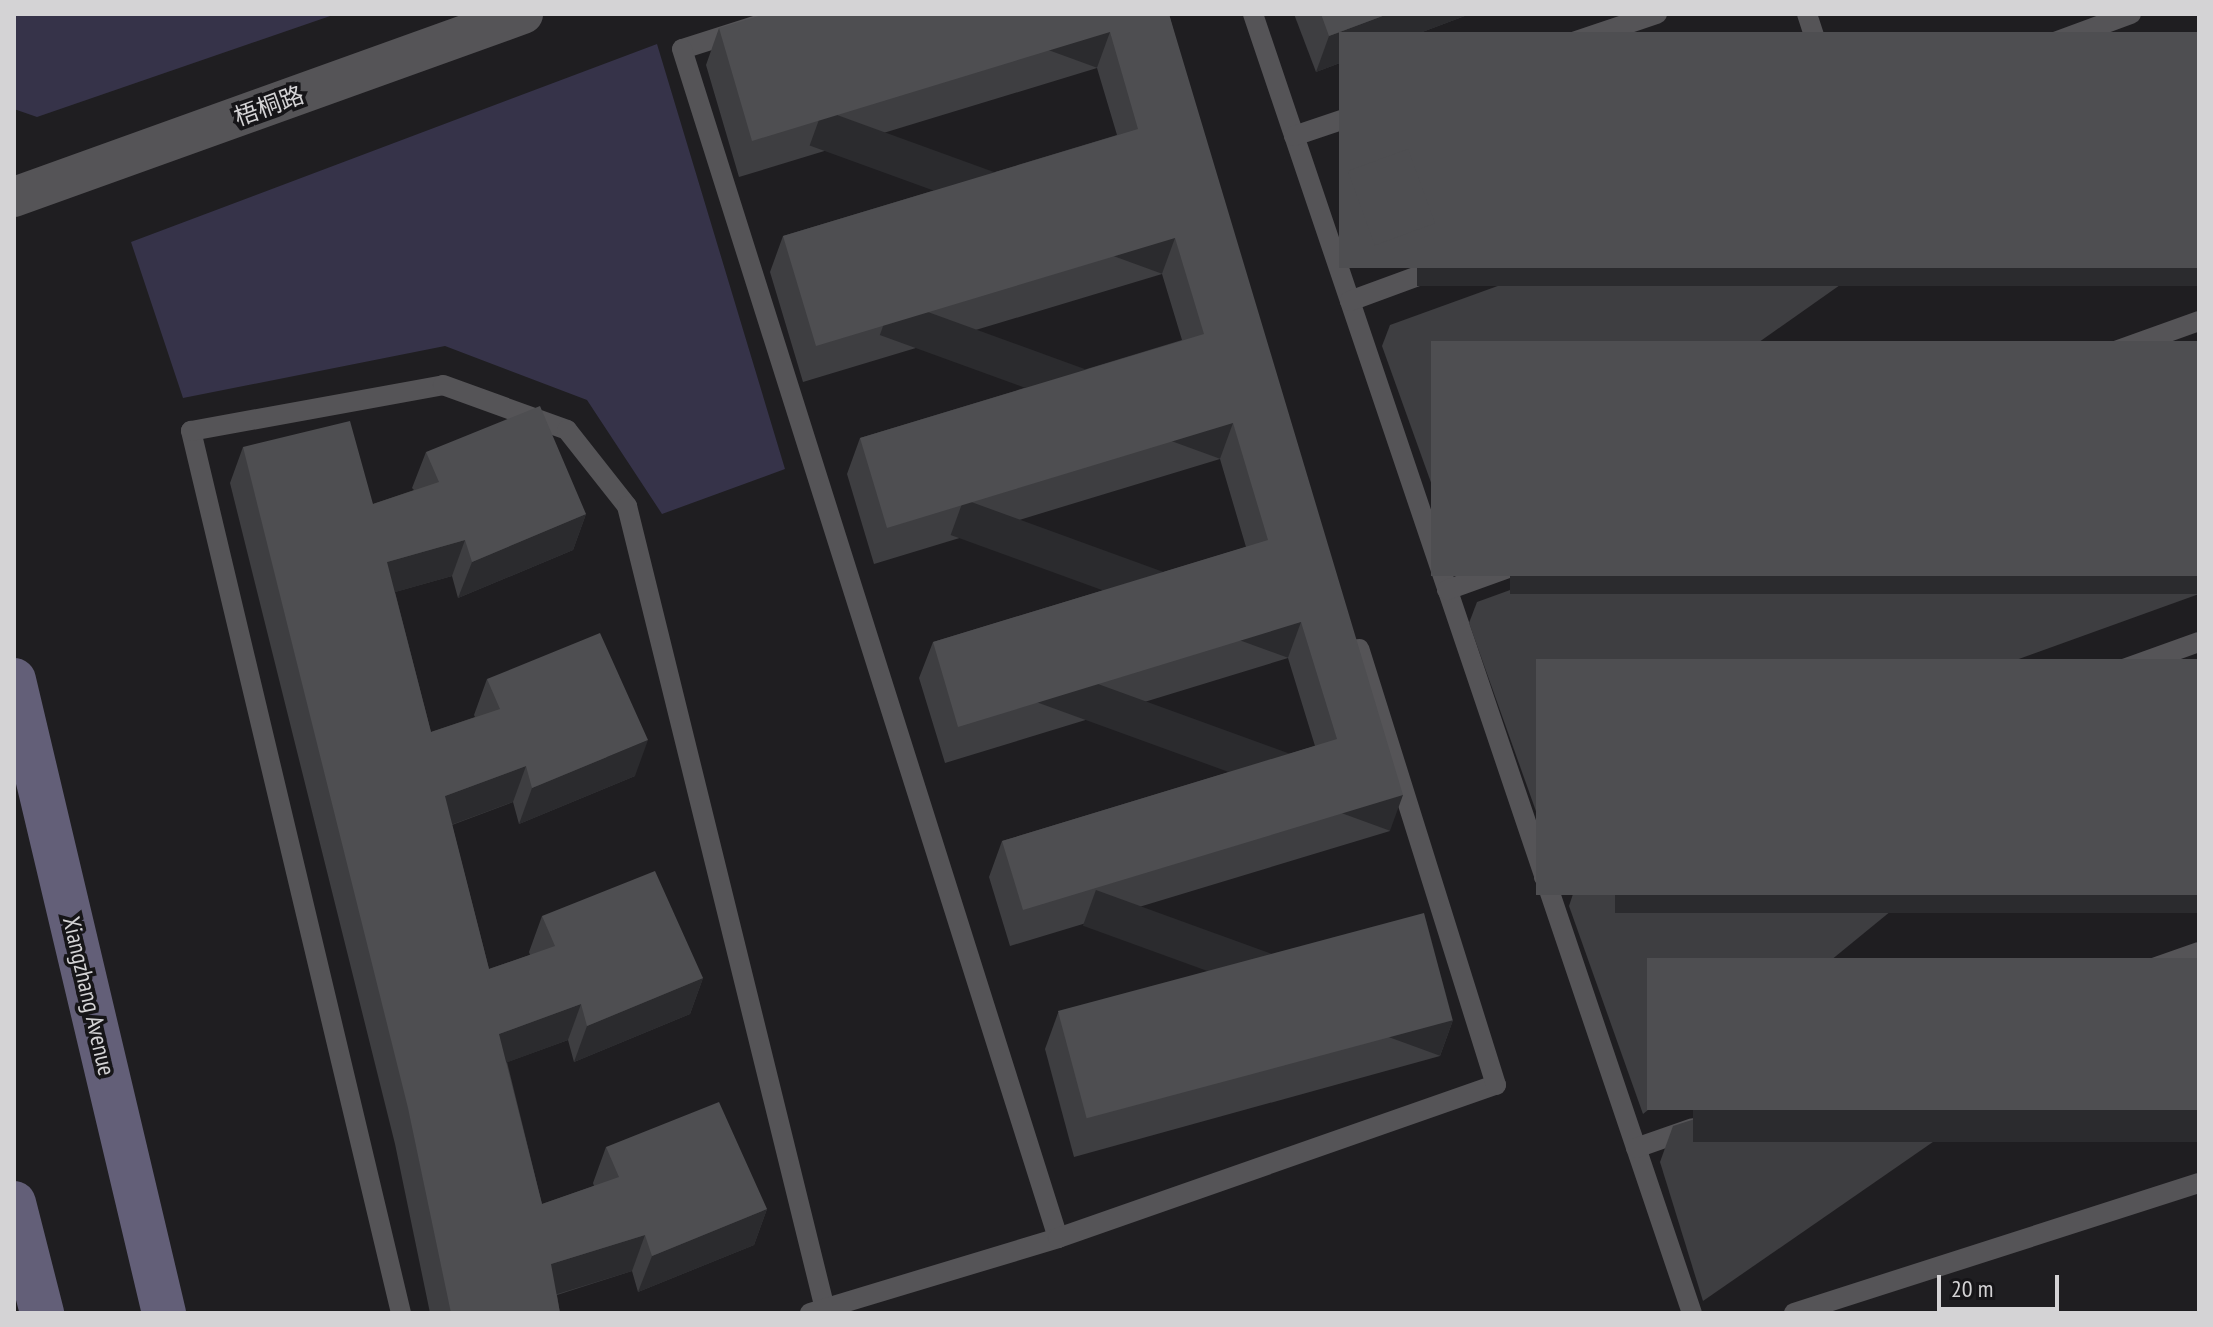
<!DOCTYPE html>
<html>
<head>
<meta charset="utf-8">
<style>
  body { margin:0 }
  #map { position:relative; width:2213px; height:1327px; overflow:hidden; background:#1f1e21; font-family:"PT Sans Narrow","Noto Sans SC",sans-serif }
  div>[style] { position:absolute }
  .green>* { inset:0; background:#363349 }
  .lane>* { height:20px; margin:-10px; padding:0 10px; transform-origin:10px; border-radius:10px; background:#555457 }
  .street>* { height:40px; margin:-20px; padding:0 20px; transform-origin:20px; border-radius:20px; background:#555457 }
  .secondary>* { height:44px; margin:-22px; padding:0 22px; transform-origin:22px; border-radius:22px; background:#635f78 }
  .wall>* { inset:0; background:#3e3e41 }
  .shaded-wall>* { inset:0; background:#2b2b2e; transform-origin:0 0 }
  .building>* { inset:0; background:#4e4e51; transform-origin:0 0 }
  span { translate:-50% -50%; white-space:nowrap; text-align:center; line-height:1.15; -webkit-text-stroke:7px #161518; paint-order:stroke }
  .street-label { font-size:24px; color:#d4d3d5 }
  .frame { position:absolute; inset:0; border:16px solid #d4d3d5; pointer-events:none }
  .scale { position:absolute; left:1937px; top:1275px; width:122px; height:36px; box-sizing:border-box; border:4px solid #d4d3d5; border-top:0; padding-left:10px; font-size:24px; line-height:28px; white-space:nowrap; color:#d4d3d5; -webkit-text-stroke:6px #161518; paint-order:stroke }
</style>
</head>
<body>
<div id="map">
  <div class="green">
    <div style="clip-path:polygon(14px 14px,336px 14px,37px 117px,14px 109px)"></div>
    <div style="clip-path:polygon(657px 44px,785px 469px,662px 514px,587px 400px,445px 346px,183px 398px,131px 242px)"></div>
  </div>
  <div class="lane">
    <div style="left:792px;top:14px;width:115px;rotate:162.3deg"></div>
    <div style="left:682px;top:49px;width:1247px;rotate:72.45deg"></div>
    <div style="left:1253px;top:14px;width:1371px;rotate:71.33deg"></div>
    <div style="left:1807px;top:14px;width:113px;rotate:71.9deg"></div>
    <div style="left:1294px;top:136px;width:383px;rotate:-18.6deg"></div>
    <div style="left:1350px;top:301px;width:832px;rotate:-20.18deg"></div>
    <div style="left:1447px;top:590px;width:799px;rotate:-19.68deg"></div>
    <div style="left:1544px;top:877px;width:696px;rotate:-19.74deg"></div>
    <div style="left:1965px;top:1034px;width:248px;rotate:-19.3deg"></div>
    <div style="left:1636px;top:1148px;width:60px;rotate:-19.3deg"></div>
    <div style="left:401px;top:1313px;width:907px;rotate:-103.39deg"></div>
    <div style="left:191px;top:431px;width:256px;rotate:-10.3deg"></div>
    <div style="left:443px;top:385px;width:132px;rotate:19.9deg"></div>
    <div style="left:567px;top:430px;width:97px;rotate:51.7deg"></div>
    <div style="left:627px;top:506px;width:827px;rotate:76.15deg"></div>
    <div style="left:810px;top:1313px;width:259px;rotate:-16.8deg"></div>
    <div style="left:1058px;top:1238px;width:464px;rotate:-19.3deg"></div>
    <div style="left:1496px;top:1085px;width:457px;rotate:-107.4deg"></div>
    <div style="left:1794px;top:1313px;width:425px;rotate:-17.8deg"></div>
  </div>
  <div class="street">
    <div style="left:14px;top:197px;width:541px;rotate:-19.77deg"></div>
  </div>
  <div class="secondary">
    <div style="left:14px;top:680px;width:651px;rotate:76.67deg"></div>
    <div style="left:14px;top:1203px;width:114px;rotate:75.7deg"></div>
  </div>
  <div class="wall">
    <div style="clip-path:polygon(1169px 14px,1390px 831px,1010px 946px,989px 877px,1002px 841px,1315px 746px,1288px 658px,945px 763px,919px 678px,933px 642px,1246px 547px,1220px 459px,874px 564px,847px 474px,860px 438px,1182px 340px,1162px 274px,803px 382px,770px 272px,783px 236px,1117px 135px,1097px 68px,739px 177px,706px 65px,719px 28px)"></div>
    <div style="clip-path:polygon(1294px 14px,1470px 14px,1316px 72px)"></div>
    <div style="clip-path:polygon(2199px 32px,1457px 555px,1382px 346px,1390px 325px)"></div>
    <div style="clip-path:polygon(1348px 171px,1430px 238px,1370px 259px,1343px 185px)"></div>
    <div style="clip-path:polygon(2199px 341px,2199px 594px,1543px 831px,1469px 623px,1477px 602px)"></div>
    <div style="clip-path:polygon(243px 447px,373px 504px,414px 490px,412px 488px,426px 452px,586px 514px,573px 550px,458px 598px,452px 576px,395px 592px,431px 732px,475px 717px,474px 715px,487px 679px,635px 776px,519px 824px,513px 802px,452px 825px,489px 969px,530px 955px,529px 952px,542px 916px,703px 978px,690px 1014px,574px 1062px,568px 1040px,507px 1062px,542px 1204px,594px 1186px,593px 1183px,606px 1147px,767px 1209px,754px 1245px,638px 1292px,632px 1271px,557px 1295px,560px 1313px,430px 1313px,395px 1144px,230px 483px)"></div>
    <div style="clip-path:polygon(2199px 659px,1643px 1114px,1569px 906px,1576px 885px)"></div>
    <div style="clip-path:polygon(2199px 958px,1703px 1301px,1660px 1162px,1673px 1126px)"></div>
    <div style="clip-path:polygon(1058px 1013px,1453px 1020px,1440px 1056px,1074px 1157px,1045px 1049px)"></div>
  </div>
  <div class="shaded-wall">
    <div style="clip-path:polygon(1388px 14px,1470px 14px,1316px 72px,1329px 36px)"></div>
    <div style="left:1110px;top:32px;width:38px;height:374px;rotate:110deg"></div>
    <div style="clip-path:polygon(1435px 223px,1430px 238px,1370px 259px,1375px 245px)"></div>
    <div style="left:1175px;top:238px;width:38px;height:375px;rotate:110deg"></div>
    <div style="left:2199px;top:268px;width:18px;height:782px;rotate:90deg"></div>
    <div style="left:1233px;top:423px;width:38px;height:362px;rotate:110deg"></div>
    <div style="clip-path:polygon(586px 514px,573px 550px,458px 598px,472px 562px)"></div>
    <div style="clip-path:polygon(465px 540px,452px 576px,374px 598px,387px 562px)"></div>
    <div style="left:2199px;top:576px;width:18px;height:689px;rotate:90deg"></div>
    <div style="left:1301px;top:622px;width:38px;height:359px;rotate:110deg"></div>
    <div style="clip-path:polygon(648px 740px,635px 776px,519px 824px,532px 788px)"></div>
    <div style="clip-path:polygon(526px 766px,513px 802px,432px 832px,445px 796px)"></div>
    <div style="left:1403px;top:795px;width:38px;height:397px;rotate:110deg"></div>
    <div style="left:2199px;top:895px;width:18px;height:584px;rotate:90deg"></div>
    <div style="clip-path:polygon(703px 978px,690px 1014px,574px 1062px,587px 1026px)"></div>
    <div style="clip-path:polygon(581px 1004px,568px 1040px,486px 1070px,499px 1034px)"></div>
    <div style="left:1453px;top:1020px;width:38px;height:380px;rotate:110deg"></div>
    <div style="left:2199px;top:1110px;width:32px;height:506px;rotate:90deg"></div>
    <div style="clip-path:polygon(767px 1209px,754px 1245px,638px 1292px,652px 1256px)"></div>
    <div style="clip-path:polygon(645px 1235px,632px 1271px,538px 1300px,551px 1264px)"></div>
  </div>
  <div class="building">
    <div style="clip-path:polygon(766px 14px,1169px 14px,1403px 795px,1023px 910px,1002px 841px,1337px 739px,1301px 622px,958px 727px,933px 642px,1268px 540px,1233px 423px,887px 528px,860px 438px,1204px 334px,1175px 238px,816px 346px,783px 236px,1138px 129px,1110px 32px,752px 141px,719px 28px)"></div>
    <div style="clip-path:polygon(1321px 14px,1388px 14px,1329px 36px)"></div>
    <div style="left:2199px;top:32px;width:236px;height:860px;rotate:90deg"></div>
    <div style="left:1408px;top:149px;width:79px;height:64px;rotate:70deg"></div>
    <div style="left:2199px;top:341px;width:235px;height:768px;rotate:90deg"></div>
    <div style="clip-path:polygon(540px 406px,586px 514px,472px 562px,465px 540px,387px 562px,431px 732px,500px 709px,487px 679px,600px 633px,648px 740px,532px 788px,526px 766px,445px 796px,489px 969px,555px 946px,542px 916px,655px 871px,703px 978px,587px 1026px,581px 1004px,499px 1034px,542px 1204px,619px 1177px,606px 1147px,719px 1102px,767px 1209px,652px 1256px,645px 1235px,551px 1264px,560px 1313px,451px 1313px,408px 1108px,243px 447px,350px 421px,373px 504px,439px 482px,426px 452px)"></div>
    <div style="left:2199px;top:659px;width:236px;height:663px;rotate:90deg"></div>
    <div style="left:1424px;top:913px;width:111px;height:379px;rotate:75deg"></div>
    <div style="left:2199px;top:958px;width:152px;height:552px;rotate:90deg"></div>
  </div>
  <div class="street-label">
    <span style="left:269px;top:106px;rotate:-20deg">梧桐路</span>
    <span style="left:89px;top:996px;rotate:77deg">Xiangzhang Avenue</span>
  </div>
  <div class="frame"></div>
  <div class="scale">20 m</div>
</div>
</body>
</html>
